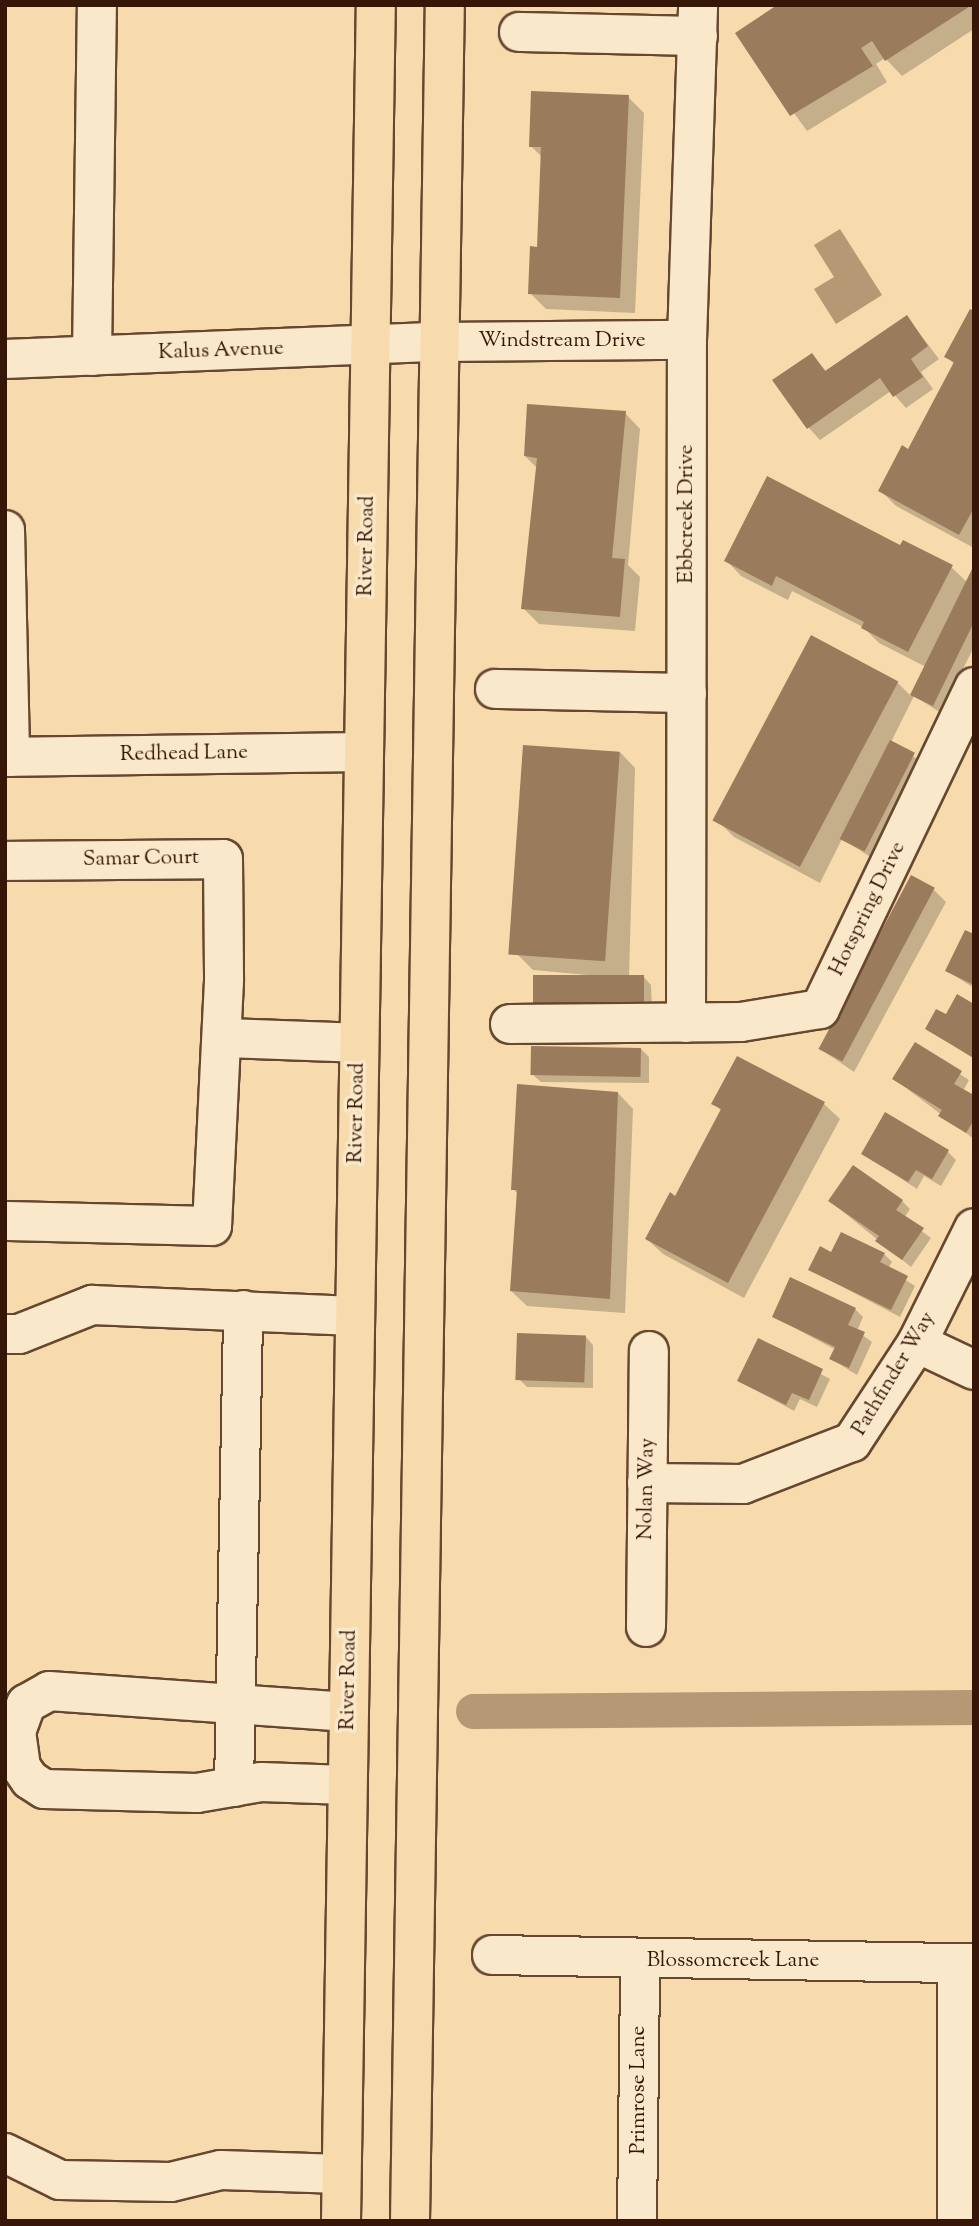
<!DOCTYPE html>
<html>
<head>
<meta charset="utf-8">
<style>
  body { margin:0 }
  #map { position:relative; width:979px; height:2226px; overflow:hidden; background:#f7dbad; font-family:"Sorts Mill Goudy",serif }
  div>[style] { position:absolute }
  .water>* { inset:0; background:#b59874 }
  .shadow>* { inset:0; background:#0003 }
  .canal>* { height:35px; margin:-17.5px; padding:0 17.5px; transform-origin:17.5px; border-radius:17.5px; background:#b59874 }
  .building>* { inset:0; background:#9a7c5d; transform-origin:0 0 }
  .roads { filter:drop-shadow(2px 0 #664730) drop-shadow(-2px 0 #664730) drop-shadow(0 2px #664730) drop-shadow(0 -2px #664730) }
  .minor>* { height:38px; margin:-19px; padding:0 19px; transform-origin:19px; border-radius:19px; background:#fae8ca }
  .major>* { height:38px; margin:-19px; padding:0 19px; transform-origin:19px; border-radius:19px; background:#f7dbad }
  span { translate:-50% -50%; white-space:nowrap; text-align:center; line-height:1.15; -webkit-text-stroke:7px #fae8ca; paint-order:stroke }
  .street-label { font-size:21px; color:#361606 }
  .frame { position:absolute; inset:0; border:7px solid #361606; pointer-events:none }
</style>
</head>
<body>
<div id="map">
  <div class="water">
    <div style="clip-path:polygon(840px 229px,882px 295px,836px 324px,814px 289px,834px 277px,814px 245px)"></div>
  </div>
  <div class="shadow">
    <div style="clip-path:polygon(781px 5px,973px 5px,974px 29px,902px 76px,885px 58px,876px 64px,887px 82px,807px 131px,737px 34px)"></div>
    <div style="clip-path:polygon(628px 97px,644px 113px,635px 313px,546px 309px,530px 293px,539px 249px,543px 158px,531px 146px)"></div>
    <div style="clip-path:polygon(974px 313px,974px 548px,896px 506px,880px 490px,908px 451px,955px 365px,946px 356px)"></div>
    <div style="clip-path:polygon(907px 317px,939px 359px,921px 372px,933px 389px,906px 408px,891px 391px,820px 440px,808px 427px,812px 355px,827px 372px)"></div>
    <div style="clip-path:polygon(625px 413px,640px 429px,628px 565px,640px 577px,635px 631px,539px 624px,523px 608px,538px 469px,525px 456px)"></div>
    <div style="clip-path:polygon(901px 547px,951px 567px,967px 582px,974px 569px,974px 647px,941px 713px,914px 696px,891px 742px,922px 762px,872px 858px,842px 839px,820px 883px,734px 837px,718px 821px,898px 683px,911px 696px,926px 667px,879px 643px,863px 627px,792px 591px,788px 600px,741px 576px,726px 560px)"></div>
    <div style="clip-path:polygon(620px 752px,635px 768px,629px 977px,643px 976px,651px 985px,652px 1010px,544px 1013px,610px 977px,533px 970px,517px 954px)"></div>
    <div style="clip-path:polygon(934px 890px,946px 902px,854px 1072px,819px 1048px)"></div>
    <div style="clip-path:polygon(974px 936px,974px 988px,947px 971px)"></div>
    <div style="clip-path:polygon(974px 1006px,974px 1059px,927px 1029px)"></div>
    <div style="clip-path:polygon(915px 1045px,969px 1080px,963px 1091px,974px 1098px,974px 1139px,894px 1079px)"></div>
    <div style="clip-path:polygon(641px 1049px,649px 1057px,649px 1083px,541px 1082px,532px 1074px)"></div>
    <div style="clip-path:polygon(738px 1058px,824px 1104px,840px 1119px,744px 1298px,663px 1254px,647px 1239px,676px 1198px,722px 1112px,714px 1103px)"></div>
    <div style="clip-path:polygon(618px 1093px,633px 1109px,625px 1313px,527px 1306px,511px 1291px,519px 1195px,513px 1189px)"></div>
    <div style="clip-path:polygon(948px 1152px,956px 1160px,941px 1186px,924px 1176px,917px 1189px,863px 1154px)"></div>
    <div style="clip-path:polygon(853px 1168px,902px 1201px,910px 1209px,904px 1218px,931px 1238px,911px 1267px,830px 1201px)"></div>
    <div style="clip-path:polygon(832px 1254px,884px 1254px,892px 1262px,888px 1269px,915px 1286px,900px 1317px,810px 1270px)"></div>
    <div style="clip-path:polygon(855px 1309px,863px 1317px,857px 1331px,872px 1342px,857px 1375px,831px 1359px,836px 1350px,774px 1317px)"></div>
    <div style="clip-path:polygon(585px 1336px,593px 1345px,593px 1388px,527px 1387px,519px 1379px)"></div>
    <div style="clip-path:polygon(759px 1340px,830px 1379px,817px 1407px,800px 1399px,794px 1411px,739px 1381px)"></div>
  </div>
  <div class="canal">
    <div style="left:473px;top:1711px;width:501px;rotate:-0.46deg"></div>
  </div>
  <div class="building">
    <div style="clip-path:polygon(777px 5px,972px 5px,885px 61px,872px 41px,861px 48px,873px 66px,790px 116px,735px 33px)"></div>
    <div style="clip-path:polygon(531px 91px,629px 95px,620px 298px,528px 294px,530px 246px,537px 247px,541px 147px,529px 147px)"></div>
    <div style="clip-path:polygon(970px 309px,974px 311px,974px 508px,959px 535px,878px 491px,902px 445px,908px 449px,954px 362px,944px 357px)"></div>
    <div style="clip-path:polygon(907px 315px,928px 346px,911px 359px,923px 377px,893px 397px,880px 378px,807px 429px,772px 380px,812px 353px,825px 371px)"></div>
    <div style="clip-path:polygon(527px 404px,626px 411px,612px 558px,625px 559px,620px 617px,521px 609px,537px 458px,524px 456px)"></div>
    <div style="clip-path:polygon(767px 476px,900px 545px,903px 540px,953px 565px,908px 652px,861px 628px,864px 622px,776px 576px,772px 586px,724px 561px)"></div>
    <div style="clip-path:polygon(974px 565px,974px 622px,933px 706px,910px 695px)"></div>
    <div style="left:811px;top:635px;width:99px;height:210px;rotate:28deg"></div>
    <div style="left:890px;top:740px;width:28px;height:111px;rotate:27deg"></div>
    <div style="left:523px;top:745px;width:97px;height:210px;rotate:4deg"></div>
    <div style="left:911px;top:875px;width:27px;height:197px;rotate:28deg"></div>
    <div style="clip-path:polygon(965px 930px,974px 934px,974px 985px,945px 971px)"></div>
    <div style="left:644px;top:975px;width:28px;height:111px;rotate:90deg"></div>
    <div style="clip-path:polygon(957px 994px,974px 1004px,974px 1058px,925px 1029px,936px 1009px,946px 1014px)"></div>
    <div style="clip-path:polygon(915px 1042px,962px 1071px,954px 1084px,974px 1095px,974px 1120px,966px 1133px,938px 1116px,942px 1110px,892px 1079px)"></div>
    <div style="left:531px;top:1046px;width:110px;height:29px;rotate:1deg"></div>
    <div style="clip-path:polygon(737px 1056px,825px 1102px,728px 1283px,645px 1239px,670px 1192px,675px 1196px,721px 1109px,711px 1104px)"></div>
    <div style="clip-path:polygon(517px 1084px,618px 1092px,610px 1299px,510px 1291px,517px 1190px,511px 1190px)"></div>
    <div style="clip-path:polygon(885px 1112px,949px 1150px,932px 1179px,916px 1170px,908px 1182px,861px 1154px)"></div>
    <div style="clip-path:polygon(853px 1165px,903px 1200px,896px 1210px,924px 1228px,902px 1260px,875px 1241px,879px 1236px,828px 1201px)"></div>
    <div style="clip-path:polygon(841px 1232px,885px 1253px,880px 1262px,908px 1276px,891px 1310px,808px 1270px,820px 1246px,831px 1252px)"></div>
    <div style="clip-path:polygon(790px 1277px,856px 1308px,848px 1325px,865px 1332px,849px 1368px,829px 1359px,835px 1347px,772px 1317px)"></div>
    <div style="left:517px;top:1333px;width:69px;height:47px;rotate:2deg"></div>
    <div style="clip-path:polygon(758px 1338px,823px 1369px,809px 1400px,792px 1393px,786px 1405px,737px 1381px)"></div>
  </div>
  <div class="roads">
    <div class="minor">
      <div style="left:519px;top:32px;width:179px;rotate:1.3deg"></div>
      <div style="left:92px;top:356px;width:351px;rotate:-89.2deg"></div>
      <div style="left:5px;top:359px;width:432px;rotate:-2.3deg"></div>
      <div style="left:437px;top:342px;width:250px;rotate:-0.5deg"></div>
      <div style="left:5px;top:530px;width:227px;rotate:88.7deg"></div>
      <div style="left:495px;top:689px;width:192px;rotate:1.2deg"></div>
      <div style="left:5px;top:757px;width:358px;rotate:-0.8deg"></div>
      <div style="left:5px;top:861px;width:218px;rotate:-0.5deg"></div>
      <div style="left:223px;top:859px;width:122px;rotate:89.5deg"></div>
      <div style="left:224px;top:981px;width:245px;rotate:92.8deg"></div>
      <div style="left:212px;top:1226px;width:207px;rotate:-178.6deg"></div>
      <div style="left:686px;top:1023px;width:683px;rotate:-89.92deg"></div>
      <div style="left:687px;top:340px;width:335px;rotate:-88.1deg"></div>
      <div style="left:510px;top:1024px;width:231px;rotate:-0.5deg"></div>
      <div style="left:741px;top:1022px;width:80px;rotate:-9.3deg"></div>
      <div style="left:820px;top:1009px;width:357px;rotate:-64.4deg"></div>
      <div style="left:224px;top:1038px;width:134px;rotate:2.1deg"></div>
      <div style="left:5px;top:1334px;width:14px"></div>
      <div style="left:19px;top:1334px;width:79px;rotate:-21.7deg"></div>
      <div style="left:92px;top:1305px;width:263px;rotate:2.4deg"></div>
      <div style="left:917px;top:1343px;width:63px;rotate:25.3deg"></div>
      <div style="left:647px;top:1483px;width:96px;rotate:0.6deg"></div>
      <div style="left:743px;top:1484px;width:117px;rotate:-21.1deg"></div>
      <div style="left:852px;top:1442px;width:118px;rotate:-56.7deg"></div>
      <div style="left:917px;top:1343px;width:128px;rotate:-63.6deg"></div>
      <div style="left:646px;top:1627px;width:276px;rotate:-89.4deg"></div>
      <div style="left:347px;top:1785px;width:86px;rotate:-178deg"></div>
      <div style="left:261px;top:1782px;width:65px;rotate:170.2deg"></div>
      <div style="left:197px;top:1793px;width:153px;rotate:-178.5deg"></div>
      <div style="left:44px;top:1789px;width:17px;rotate:-147deg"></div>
      <div style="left:30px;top:1780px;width:16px;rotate:-125deg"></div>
      <div style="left:21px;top:1767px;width:35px;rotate:-98deg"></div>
      <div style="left:16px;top:1732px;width:30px;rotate:-70deg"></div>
      <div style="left:26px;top:1704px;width:26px;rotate:-29deg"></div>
      <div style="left:49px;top:1691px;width:300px;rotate:4deg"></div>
      <div style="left:234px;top:1787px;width:477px;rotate:-88.9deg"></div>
      <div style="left:492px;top:1955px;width:482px;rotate:1deg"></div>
      <div style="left:957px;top:1963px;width:258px;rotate:90deg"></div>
      <div style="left:5px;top:2153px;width:61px;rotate:26.1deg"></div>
      <div style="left:60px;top:2180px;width:111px;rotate:1deg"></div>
      <div style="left:171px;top:2182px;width:51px;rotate:-13.5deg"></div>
      <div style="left:221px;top:2170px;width:120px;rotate:1.9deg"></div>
      <div style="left:637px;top:2221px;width:261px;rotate:-89.3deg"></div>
    </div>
    <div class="major">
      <div style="left:341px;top:2221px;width:2216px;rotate:-89.1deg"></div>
      <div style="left:410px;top:2221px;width:2216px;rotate:-89.1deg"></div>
    </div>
  </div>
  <div class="street-label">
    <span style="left:562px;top:341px">Windstream Drive</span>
    <span style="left:221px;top:351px;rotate:-2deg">Kalus Avenue</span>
    <span style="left:687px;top:514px;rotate:-90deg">Ebbcreek Drive</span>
    <span style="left:367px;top:546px;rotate:-89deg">River Road</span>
    <span style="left:184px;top:754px;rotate:-1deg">Redhead Lane</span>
    <span style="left:141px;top:859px;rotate:-1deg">Samar Court</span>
    <span style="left:868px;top:909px;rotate:-64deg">Hotspring Drive</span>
    <span style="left:357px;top:1113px;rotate:-89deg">River Road</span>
    <span style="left:894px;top:1374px;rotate:-59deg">Pathfinder Way</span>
    <span style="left:647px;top:1489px;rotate:-89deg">Nolan Way</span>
    <span style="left:349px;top:1680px;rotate:-89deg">River Road</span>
    <span style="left:733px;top:1961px">Blossomcreek Lane</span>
    <span style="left:639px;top:2090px;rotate:-90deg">Primrose Lane</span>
  </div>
  <div class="frame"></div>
</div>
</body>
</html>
